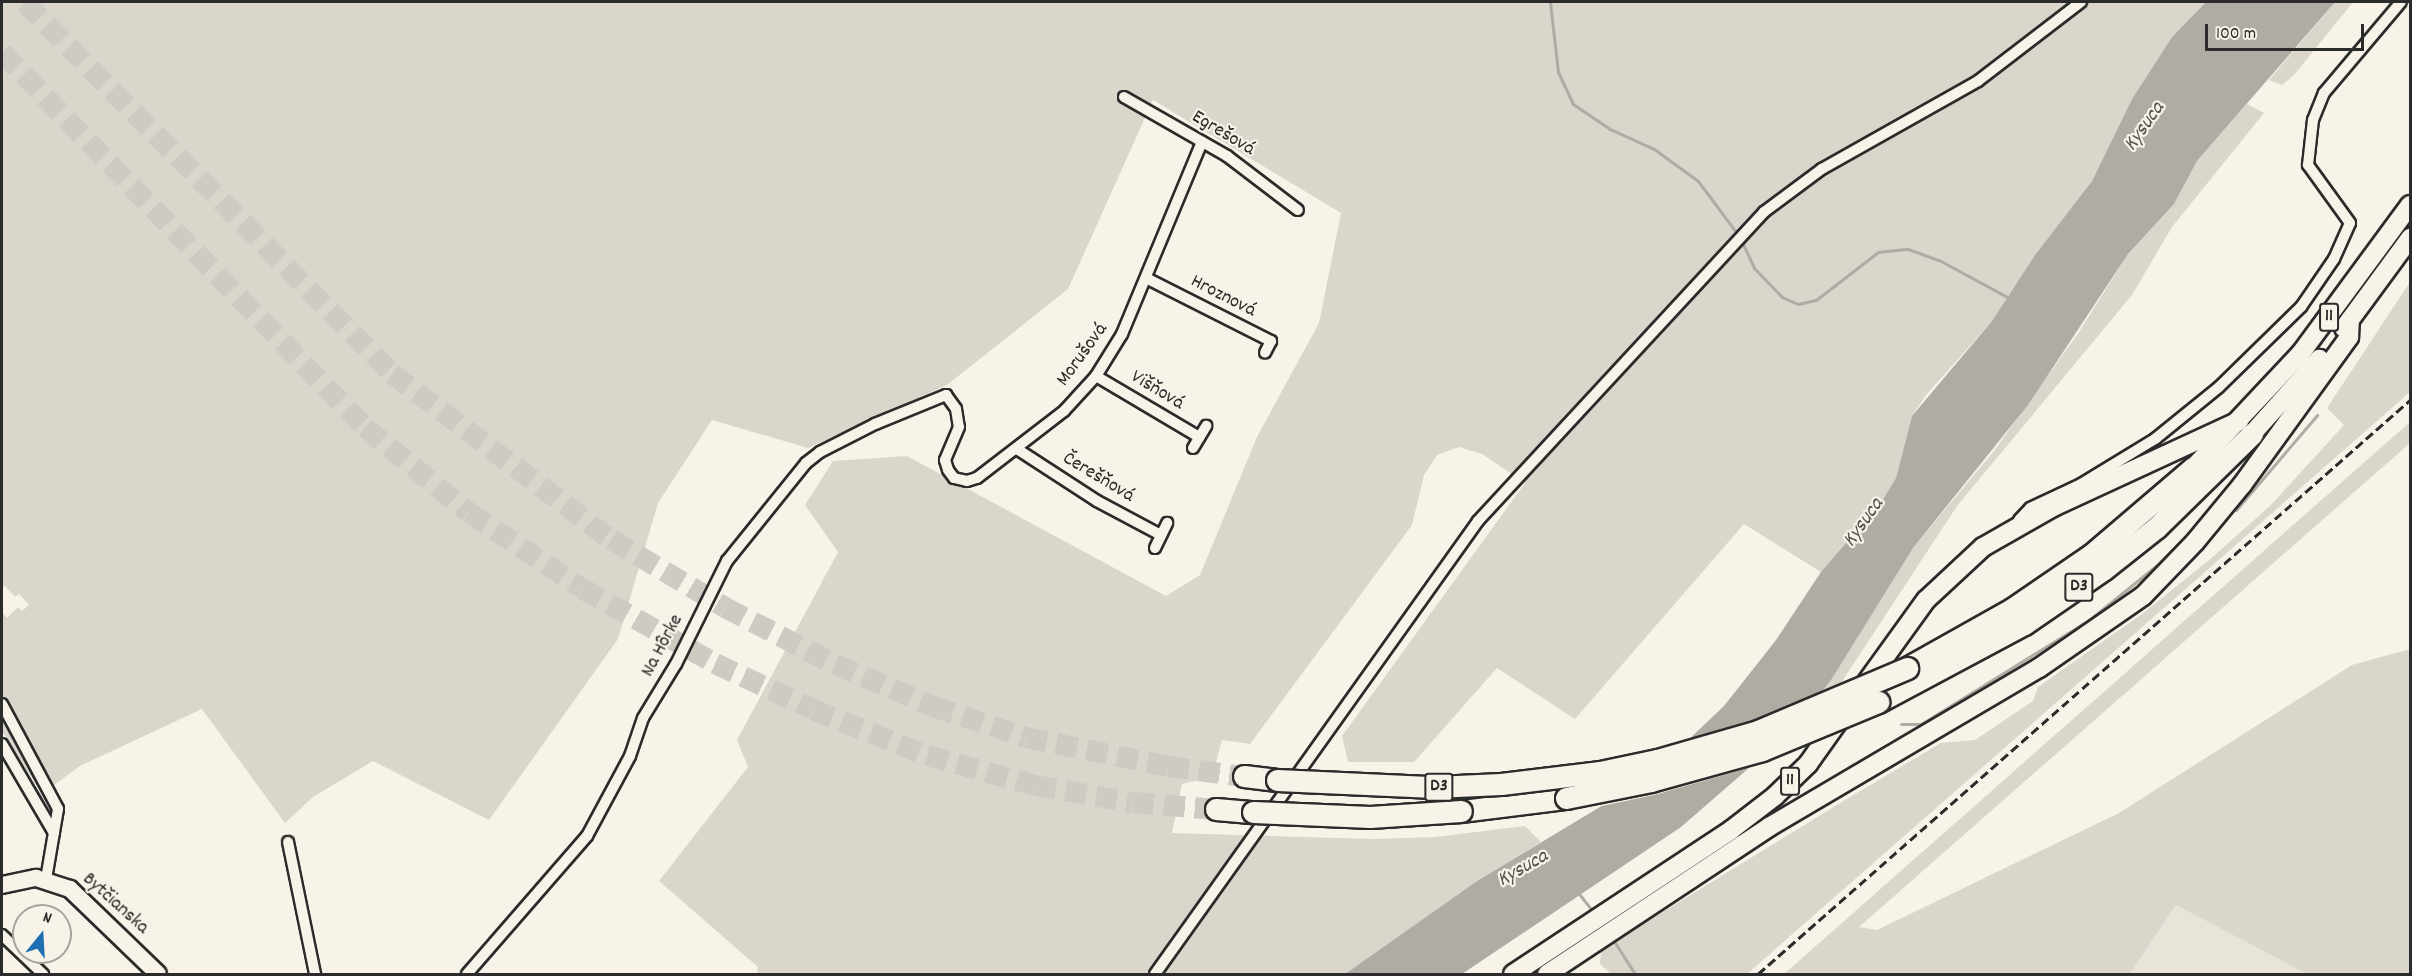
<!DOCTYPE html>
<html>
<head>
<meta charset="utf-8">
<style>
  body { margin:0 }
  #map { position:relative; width:2412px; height:976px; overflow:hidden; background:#f7f3e8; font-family:Dekko,sans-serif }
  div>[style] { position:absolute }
  .built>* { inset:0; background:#e8e4da }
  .green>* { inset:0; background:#dad6cc }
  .water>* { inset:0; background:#afaca4 }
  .pier>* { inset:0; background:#f7f3e8 }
  .stream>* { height:3px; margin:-1.5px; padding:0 1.5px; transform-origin:1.5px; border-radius:1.5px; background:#afaca4 }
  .highway-tunnel>* { height:21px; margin-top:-10.5px; transform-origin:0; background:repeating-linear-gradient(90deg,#cecbc2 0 21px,transparent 0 31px) }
  .roads { filter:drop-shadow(2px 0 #2b2b2b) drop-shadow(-2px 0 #2b2b2b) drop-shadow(0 2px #2b2b2b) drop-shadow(0 -2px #2b2b2b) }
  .street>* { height:10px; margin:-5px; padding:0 5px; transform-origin:5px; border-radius:5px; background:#f7f3e8 }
  .secondary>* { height:16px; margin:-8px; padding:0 8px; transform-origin:8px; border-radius:8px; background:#f7f3e8 }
  .primary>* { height:18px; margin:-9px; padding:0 9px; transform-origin:9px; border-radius:9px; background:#f7f3e8 }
  .highway>* { height:21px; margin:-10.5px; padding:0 10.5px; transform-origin:10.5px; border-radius:10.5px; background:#f7f3e8 }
  .rail>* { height:3px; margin-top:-1.5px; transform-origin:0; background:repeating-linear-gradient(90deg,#2b2b2b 0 9px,transparent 0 13.5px) }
  .bridges { filter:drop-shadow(2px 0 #2b2b2b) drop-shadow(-2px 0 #2b2b2b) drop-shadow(0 2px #2b2b2b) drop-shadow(0 -2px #2b2b2b) }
  .highway-bridge>* { height:21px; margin:-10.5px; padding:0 10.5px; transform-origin:10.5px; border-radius:10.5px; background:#f7f3e8 }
  span { translate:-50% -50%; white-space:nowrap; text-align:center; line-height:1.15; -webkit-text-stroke:4.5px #f7f3e8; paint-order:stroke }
  .shield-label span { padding:2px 4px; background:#f7f3e8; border:2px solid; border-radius:4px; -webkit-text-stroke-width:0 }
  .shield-label { font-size:18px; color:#2b2b2b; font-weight:700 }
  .street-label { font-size:20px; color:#2b2b2b }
  .water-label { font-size:21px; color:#53524f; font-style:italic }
  .frame { position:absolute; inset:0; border:3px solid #2b2b2b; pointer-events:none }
  .north { position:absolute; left:12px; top:904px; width:60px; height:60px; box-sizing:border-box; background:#f7f3e8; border:2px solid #a5a39c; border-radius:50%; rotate:18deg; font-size:16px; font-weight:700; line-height:24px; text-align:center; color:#2b2b2b }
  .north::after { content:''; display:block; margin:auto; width:21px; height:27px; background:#1f6fb2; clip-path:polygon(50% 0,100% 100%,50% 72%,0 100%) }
  .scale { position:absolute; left:2205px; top:24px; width:159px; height:27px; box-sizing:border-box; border:3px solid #2b2b2b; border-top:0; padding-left:8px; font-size:18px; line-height:21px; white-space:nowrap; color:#2b2b2b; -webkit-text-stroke:4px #f7f3e8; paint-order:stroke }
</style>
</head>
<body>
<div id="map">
  <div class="built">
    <div style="clip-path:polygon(2176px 905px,2307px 974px,2130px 974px)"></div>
  </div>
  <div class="green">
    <div style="clip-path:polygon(2px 2px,2206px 2px,2172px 37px,2132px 99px,2092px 181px,2035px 255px,1992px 321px,1926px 395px,1912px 416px,1896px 478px,1882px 501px,1821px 572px,1744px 524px,1575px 719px,1497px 668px,1414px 762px,1348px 762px,1342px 736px,1525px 483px,1482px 454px,1459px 447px,1437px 455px,1424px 475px,1412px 525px,1250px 744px,1222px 740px,1212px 777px,1182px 784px,1172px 833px,1373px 839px,1435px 837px,1525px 826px,1541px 842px,1477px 881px,1345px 974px,757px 974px,758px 967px,659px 881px,748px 767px,737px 740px,838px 552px,805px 505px,833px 461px,907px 456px,1166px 596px,1200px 575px,1257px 437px,1319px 323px,1341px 213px,1153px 100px,1068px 289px,947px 385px,808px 448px,712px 420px,658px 503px,618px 639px,489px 820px,373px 761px,313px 797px,285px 823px,202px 709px,80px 766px,42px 794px,2px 731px,2px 612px,7px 618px,18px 607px,22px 611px,29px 605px,19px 594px,15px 597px,5px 586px,2px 588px)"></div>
    <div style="clip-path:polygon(2335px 2px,2353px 2px,2294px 75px,2282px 85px,2269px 80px)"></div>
    <div style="clip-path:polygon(2247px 104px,2264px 113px,2172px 227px,2132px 295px,1957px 506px,1841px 683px,1823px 690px,1913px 548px,1994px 451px,2079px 332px,2128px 254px,2174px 204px,2197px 161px)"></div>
    <div style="clip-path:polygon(2410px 282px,2410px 392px,1747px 974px,1611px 974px,1600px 964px,1601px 950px,1845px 800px,1941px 743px,1975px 740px,2033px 701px,2038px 687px,2142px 614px,2208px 561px,2271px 505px,2344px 425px,2327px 408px)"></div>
    <div style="clip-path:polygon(2410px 422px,2410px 443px,1859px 927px,1877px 930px,2119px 813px,2352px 665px,2410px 649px,2410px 974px,2307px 974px,2176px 905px,2130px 974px,1784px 974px)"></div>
  </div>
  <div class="water">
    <div style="clip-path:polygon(2206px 2px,2335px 2px,2197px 161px,2174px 204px,2128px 254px,2028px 405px,1913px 548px,1831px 680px,1788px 734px,1681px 827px,1462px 974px,1345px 974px,1477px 881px,1648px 778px,1724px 706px,1776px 640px,1821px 572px,1882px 501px,1896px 478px,1912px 416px,1992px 321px,2035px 255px,2092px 181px,2132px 99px,2172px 37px)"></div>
  </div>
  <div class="pier">
    <div style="clip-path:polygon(1790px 736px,1759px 765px,1654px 795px,1592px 808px,1646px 775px)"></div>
  </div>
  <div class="stream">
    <div style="left:1550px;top:2px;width:70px;rotate:83.5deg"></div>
    <div style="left:1558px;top:72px;width:35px;rotate:65deg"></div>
    <div style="left:1573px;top:104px;width:45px;rotate:34deg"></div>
    <div style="left:1610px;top:129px;width:48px;rotate:24.4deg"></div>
    <div style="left:1654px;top:149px;width:54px;rotate:36deg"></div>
    <div style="left:1698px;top:181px;width:69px;rotate:53.3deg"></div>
    <div style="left:1742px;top:242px;width:29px;rotate:65deg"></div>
    <div style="left:1754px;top:268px;width:40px;rotate:46deg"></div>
    <div style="left:1782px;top:297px;width:17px;rotate:24deg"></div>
    <div style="left:1798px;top:304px;width:18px;rotate:-13deg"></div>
    <div style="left:1816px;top:300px;width:78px;rotate:-37.7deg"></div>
    <div style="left:1878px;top:252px;width:30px;rotate:-6deg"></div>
    <div style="left:1908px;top:249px;width:33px;rotate:20deg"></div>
    <div style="left:1939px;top:260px;width:80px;rotate:28.5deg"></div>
    <div style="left:2236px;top:510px;width:125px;rotate:-49.5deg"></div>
    <div style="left:1901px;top:724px;width:20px"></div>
    <div style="left:1921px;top:724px;width:198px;rotate:-31.8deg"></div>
    <div style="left:2089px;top:620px;width:87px;rotate:-39deg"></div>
    <div style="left:2157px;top:565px;width:56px;rotate:-44.3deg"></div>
    <div style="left:1580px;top:895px;width:23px;rotate:52deg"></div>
    <div style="left:1612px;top:938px;width:43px;rotate:57.4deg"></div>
  </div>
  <div class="highway-tunnel">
    <div style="left:25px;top:2px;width:522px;rotate:45.31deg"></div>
    <div style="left:392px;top:373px;width:275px;rotate:37.2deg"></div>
    <div style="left:611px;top:539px;width:133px;rotate:30.8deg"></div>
    <div style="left:725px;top:607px;width:124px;rotate:27.4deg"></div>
    <div style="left:835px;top:664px;width:107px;rotate:23.2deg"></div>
    <div style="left:933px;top:706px;width:98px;rotate:18.4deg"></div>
    <div style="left:1026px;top:737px;width:145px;rotate:11.5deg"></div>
    <div style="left:1168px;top:766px;width:77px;rotate:7.5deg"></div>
    <div style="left:2px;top:52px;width:522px;rotate:45.93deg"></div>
    <div style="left:365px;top:427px;width:134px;rotate:39.3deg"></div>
    <div style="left:469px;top:512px;width:136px;rotate:33.9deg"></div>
    <div style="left:582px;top:588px;width:153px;rotate:29.4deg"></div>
    <div style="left:715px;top:663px;width:108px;rotate:25.1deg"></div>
    <div style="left:813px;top:709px;width:123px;rotate:22deg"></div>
    <div style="left:927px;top:755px;width:112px;rotate:15.5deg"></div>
    <div style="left:1035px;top:785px;width:99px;rotate:9.8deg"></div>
    <div style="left:1133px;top:802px;width:83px;rotate:4.8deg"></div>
  </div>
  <div class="roads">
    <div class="street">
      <div style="left:1124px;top:97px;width:119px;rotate:29.8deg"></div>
      <div style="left:1227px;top:156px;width:89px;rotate:37.3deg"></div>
      <div style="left:1148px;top:279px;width:138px;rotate:26.8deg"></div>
      <div style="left:1271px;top:341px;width:13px;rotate:117deg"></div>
      <div style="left:1096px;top:376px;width:120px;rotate:30.6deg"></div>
      <div style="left:1193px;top:448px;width:26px;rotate:-59deg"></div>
      <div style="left:1017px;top:449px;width:95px;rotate:33deg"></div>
      <div style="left:1097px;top:501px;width:72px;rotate:28deg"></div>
      <div style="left:2019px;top:520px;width:16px;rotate:-47deg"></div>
      <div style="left:2030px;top:508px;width:56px;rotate:-25.2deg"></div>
      <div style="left:2081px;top:484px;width:87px;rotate:-31.3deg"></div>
      <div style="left:2155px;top:439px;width:82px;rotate:-39.1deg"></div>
      <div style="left:2219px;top:387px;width:115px;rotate:-44.3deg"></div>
      <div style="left:2301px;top:307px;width:58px;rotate:-55.5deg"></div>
      <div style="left:2334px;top:259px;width:39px;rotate:-66deg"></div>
      <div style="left:2350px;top:223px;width:72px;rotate:-125.9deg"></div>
      <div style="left:2308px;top:165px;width:45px;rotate:-83.7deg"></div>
      <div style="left:2313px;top:120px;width:29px;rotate:-68deg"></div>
      <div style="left:2324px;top:93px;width:119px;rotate:-49.8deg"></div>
      <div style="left:1155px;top:548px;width:28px;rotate:-64deg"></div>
      <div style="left:2px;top:704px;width:119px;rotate:61.9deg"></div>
      <div style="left:58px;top:809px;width:71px;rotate:99.7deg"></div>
      <div style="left:2px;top:744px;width:103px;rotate:59.7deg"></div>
      <div style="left:288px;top:842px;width:135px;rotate:78.4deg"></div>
      <div style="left:2px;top:935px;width:57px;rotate:43.6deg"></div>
      <div style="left:467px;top:974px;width:183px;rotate:-49deg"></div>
      <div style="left:587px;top:836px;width:91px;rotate:-61.7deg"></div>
      <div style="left:630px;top:756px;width:40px;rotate:-71.1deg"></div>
      <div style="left:643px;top:718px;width:63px;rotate:-58.6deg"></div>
      <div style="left:676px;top:664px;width:115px;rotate:-63.7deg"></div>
      <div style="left:727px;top:561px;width:126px;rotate:-51.1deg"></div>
      <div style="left:806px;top:463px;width:18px;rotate:-38deg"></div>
      <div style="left:820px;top:452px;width:62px;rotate:-27deg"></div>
      <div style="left:875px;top:424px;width:77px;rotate:-22.2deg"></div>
      <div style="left:946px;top:395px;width:17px;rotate:54deg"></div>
      <div style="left:956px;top:409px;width:18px;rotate:81deg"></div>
      <div style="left:959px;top:427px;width:36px;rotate:113deg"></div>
      <div style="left:945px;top:460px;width:10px;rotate:73deg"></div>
      <div style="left:948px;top:470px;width:10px;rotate:53deg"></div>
      <div style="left:954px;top:478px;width:13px;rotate:13deg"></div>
      <div style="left:967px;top:481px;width:10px;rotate:-17deg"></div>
      <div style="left:977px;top:478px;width:110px;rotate:-37.6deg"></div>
      <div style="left:1064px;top:411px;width:47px;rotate:-47.6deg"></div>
      <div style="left:1096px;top:376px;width:49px;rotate:-58.2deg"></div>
      <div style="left:1122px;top:334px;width:208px;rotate:-67.4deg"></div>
      <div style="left:1155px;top:974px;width:556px;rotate:-54.51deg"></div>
      <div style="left:1478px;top:521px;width:421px;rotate:-47.2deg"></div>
      <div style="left:1764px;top:212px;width:72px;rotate:-36.6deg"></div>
      <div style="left:1822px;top:169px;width:179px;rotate:-29.4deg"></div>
      <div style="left:1978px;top:81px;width:130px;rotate:-37.5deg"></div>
    </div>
    <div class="secondary">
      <div style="left:2px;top:885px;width:35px;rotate:-12deg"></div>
      <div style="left:36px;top:878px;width:36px;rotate:18deg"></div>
      <div style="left:70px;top:889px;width:122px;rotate:44deg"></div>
    </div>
    <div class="primary">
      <div style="left:2344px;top:328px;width:112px;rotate:-53.7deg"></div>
      <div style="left:2252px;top:434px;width:101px;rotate:-48.2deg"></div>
      <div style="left:2194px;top:467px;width:156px;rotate:-46.8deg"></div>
      <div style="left:2301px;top:353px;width:184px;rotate:-53.6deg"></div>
      <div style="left:1861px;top:690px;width:111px;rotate:-54.2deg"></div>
      <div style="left:1926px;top:600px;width:78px;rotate:-42.9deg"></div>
      <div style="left:1983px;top:547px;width:81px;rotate:-29.7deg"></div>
      <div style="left:2053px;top:507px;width:205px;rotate:-24.8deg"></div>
      <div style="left:1513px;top:974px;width:261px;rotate:-33.4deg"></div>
      <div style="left:1731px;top:830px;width:56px;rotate:-37.7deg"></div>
      <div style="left:1775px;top:796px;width:46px;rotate:-44.1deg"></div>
      <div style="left:1808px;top:764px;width:64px;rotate:-54.6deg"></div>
      <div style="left:1547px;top:974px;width:266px;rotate:-33.5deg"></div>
      <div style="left:1769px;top:827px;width:313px;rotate:-30.5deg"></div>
      <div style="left:2039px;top:668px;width:126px;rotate:-34.7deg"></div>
      <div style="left:2143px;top:596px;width:75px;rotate:-46.1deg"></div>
      <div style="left:2195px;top:542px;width:74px;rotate:-50.5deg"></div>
      <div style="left:2242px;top:485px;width:183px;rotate:-54.1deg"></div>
      <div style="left:2349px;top:337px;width:17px;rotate:-87deg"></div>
    </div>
    <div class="highway">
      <div style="left:1907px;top:668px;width:120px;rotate:-29.3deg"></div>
      <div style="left:2012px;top:609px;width:96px;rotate:-34.4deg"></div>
      <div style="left:2091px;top:555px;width:135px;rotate:-40.5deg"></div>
      <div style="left:1878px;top:702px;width:166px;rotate:-28.1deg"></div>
      <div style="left:2024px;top:624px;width:97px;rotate:-34.5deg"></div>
      <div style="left:2104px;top:569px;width:68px;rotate:-38.4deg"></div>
      <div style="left:2157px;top:527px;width:133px;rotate:-44.4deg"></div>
      <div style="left:1244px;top:776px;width:33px;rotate:7deg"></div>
      <div style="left:1216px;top:809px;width:37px;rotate:5deg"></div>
      <div style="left:1461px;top:811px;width:106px;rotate:-7.1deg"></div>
    </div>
  </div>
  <div class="rail">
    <div style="left:1758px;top:974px;width:869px;rotate:-41.36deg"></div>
  </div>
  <div class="bridges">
    <div class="highway-bridge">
      <div style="left:1277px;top:780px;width:157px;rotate:2.6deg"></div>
      <div style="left:1434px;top:787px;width:67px;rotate:-2.6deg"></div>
      <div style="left:1501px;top:784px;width:100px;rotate:-6.9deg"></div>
      <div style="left:1600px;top:772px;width:58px;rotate:-11.9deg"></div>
      <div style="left:1657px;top:760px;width:105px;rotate:-16deg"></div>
      <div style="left:1758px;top:731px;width:162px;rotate:-22.9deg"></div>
      <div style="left:1566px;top:798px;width:87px;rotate:-11.3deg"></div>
      <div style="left:1651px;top:781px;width:115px;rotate:-15.6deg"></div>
      <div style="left:1762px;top:750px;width:126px;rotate:-22.5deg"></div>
      <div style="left:1253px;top:812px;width:117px;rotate:2.4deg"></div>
      <div style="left:1370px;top:817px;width:91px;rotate:-3.8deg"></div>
    </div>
  </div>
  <div class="shield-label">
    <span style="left:2329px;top:317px">11</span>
    <span style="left:2079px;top:587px">D3</span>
    <span style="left:1790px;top:781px">11</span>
    <span style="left:1439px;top:787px">D3</span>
  </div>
  <div class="street-label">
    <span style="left:1223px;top:134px;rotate:31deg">Egrešová</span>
    <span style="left:1223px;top:297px;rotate:27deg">Hroznová</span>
    <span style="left:1083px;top:355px;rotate:-54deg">Morušová</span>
    <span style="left:1157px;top:391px;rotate:31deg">Višňová</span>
    <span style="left:1098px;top:478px;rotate:31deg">Čerešňová</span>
    <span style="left:663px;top:646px;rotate:-62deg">Na Hôrke</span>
    <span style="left:115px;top:904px;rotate:42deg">Bytčianska</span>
  </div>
  <div class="water-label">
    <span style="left:2145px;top:127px;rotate:-55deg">Kysuca</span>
    <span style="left:1864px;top:523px;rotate:-55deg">Kysuca</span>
    <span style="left:1523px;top:869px;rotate:-30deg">Kysuca</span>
  </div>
  <div class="frame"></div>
  <div class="north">N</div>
  <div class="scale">100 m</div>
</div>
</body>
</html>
